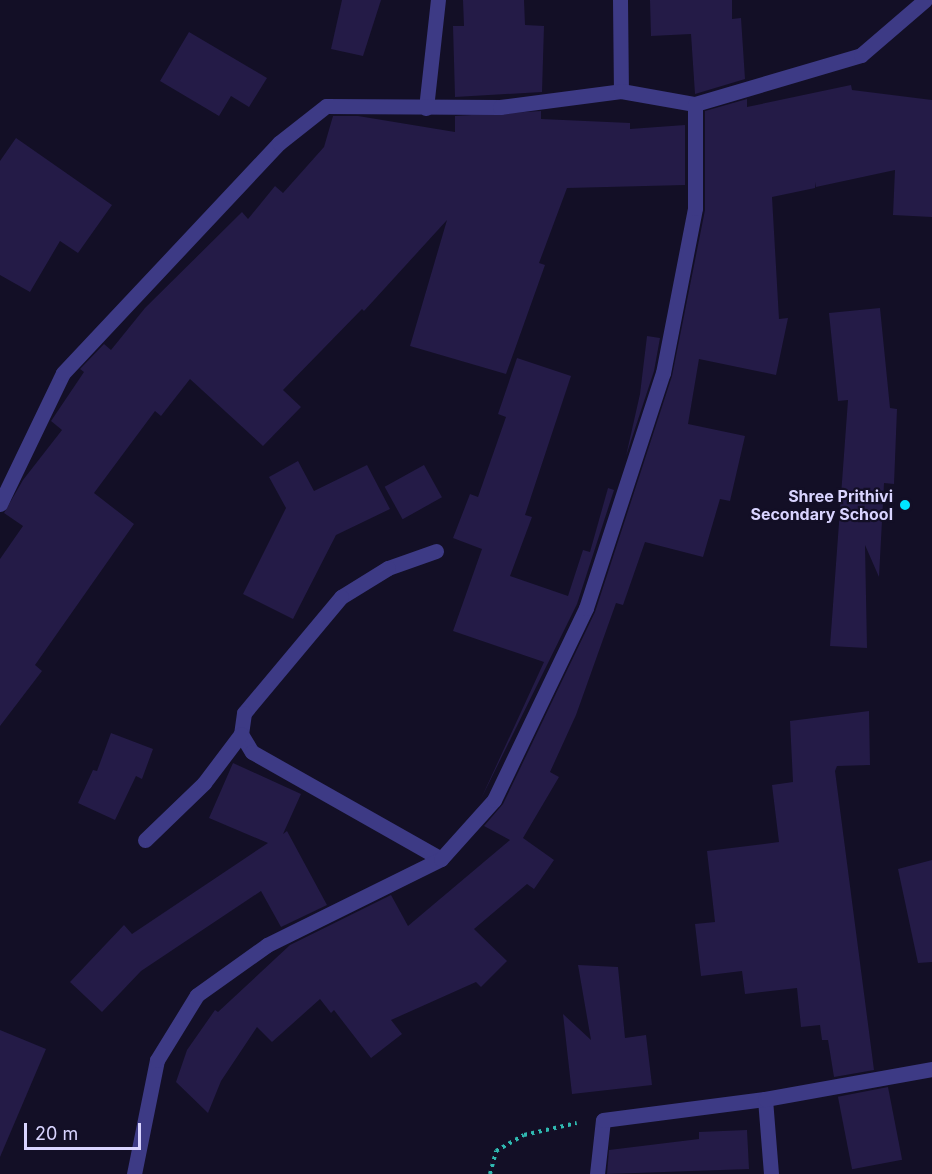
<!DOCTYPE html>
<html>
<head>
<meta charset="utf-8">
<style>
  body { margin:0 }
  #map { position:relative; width:932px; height:1174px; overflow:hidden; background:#130f26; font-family:Inter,sans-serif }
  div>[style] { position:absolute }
  .building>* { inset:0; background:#241b47; transform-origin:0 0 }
  .path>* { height:4px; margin-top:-2px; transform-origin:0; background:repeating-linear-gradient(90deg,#2fb8b0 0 3px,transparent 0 7.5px) }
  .street>* { height:15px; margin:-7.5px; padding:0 7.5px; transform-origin:7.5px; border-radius:7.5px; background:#3d3a85 }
  .dots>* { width:16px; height:16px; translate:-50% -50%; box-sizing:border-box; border:3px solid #130f26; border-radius:50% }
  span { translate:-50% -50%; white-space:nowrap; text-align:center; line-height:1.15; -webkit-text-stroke:4.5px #130f26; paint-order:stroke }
  .poi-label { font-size:16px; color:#d9d4ff; font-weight:700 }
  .right { translate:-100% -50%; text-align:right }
  .scale { position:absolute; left:24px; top:1123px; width:117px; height:27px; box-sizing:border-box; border:3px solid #d9d4ff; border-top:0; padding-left:8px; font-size:18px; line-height:21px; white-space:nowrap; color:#d9d4ff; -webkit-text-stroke:4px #130f26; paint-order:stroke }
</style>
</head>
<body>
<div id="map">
  <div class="building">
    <div style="clip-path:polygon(342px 0,381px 0,363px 56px,331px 49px)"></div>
    <div style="clip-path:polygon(463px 0,524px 0,525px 25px,544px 26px,542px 92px,455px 97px,453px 26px,464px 26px)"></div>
    <div style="clip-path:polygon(650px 0,732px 0,732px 19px,741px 18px,745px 79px,695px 94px,691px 34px,651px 36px)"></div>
    <div style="clip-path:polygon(189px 32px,267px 78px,249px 107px,231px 96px,219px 116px,160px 81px)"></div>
    <div style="clip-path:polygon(851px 85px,852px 90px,932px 100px,932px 217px,893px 215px,895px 170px,816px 187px,816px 182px,815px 188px,772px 197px,779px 319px,788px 318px,776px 375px,699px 359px,688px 424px,745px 436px,730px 501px,720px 499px,703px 557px,645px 542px,623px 605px,616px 603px,576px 715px,550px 772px,559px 777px,523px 838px,554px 860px,534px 889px,527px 884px,474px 929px,507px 961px,481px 987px,476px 982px,391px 1020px,402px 1034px,371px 1058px,334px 1010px,331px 1013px,320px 999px,272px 1042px,257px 1027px,221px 1081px,208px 1113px,176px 1082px,187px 1050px,215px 1010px,218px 1012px,290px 945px,391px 895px,408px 926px,510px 840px,484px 826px,503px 804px,595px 612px,672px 376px,705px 210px,705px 111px,747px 99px,747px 107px)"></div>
    <div style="clip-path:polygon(541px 111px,541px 119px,630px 123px,630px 129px,685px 125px,685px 185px,567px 188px,539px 263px,545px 265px,506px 374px,410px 346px,447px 220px,364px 311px,362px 309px,283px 390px,301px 407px,263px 446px,190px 379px,161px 416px,155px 411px,94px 493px,134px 524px,35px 665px,42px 671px,0 726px,0 559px,23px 526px,4px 513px,23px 480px,62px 430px,51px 421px,84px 372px,80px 369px,104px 344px,111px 350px,145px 308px,242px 212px,248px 219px,275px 186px,283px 193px,324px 147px,333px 116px,358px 116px,455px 132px,455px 116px)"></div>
    <div style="clip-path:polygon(16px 138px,112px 205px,78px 253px,60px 241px,30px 292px,0 275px,0 161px)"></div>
    <div style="clip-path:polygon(880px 308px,890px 408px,897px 409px,894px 484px,884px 483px,879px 577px,865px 545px,867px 648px,830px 646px,848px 400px,838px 401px,829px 313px)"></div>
    <div style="clip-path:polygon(647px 336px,660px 338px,654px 371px,626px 456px,640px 394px)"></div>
    <div style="clip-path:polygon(517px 358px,571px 376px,525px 515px,532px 517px,510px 576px,568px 596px,583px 550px,590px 552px,608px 488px,614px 490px,577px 604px,480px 801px,544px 662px,453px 631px,482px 549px,453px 538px,470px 494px,478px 497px,506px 417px,498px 414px)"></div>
    <div style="clip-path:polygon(298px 461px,314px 491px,367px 465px,390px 509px,336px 535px,293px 619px,243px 594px,286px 508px,269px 477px)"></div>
    <div style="left:424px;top:465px;width:37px;height:45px;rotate:61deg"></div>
    <div style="clip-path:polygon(869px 711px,870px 765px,837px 766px,835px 771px,874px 1070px,834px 1077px,828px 1040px,822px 1040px,820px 1025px,801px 1027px,797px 988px,745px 994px,742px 971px,701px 976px,695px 924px,715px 922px,707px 851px,779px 842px,772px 785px,793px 782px,790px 721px)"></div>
    <div style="clip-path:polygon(111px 733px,153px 749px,142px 779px,136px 776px,115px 820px,78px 803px,93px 770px,97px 771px)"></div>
    <div style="clip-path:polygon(233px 763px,301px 794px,283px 834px,287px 831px,327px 905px,281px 927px,261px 891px,141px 971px,102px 1012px,70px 982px,124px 925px,132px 934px,268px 843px,209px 818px)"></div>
    <div style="clip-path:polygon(932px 860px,932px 962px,918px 963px,898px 869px)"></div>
    <div style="clip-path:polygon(578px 965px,618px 967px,625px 1038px,646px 1035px,652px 1085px,572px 1094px,563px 1014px,591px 1040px)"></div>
    <div style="clip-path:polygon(0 1030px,46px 1049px,0 1157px)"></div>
    <div style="left:888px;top:1087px;width:74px;height:51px;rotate:79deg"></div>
    <div style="clip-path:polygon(747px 1130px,749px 1169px,607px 1174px,609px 1150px,699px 1139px,699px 1132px)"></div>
  </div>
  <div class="path">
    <div style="left:490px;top:1174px;width:24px;rotate:-75deg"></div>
    <div style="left:496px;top:1151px;width:32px;rotate:-30deg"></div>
    <div style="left:524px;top:1135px;width:54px;rotate:-12.8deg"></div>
  </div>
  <div class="street">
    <div style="left:620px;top:0;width:91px;rotate:89.4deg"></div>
    <div style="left:426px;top:108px;width:109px;rotate:-83.7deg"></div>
    <div style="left:0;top:504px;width:145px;rotate:-64.3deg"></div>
    <div style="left:63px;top:373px;width:316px;rotate:-46.8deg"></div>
    <div style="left:279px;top:143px;width:60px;rotate:-38.2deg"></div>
    <div style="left:326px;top:106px;width:174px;rotate:0.3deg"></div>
    <div style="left:500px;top:107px;width:122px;rotate:-7.5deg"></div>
    <div style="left:621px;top:91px;width:75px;rotate:10deg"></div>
    <div style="left:695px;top:104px;width:173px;rotate:-16.4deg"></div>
    <div style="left:861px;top:55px;width:84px;rotate:-40.7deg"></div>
    <div style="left:436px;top:551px;width:51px;rotate:160.5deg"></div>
    <div style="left:388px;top:568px;width:55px;rotate:148.3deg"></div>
    <div style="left:341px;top:597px;width:151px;rotate:129.9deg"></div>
    <div style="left:244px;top:713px;width:21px;rotate:98deg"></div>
    <div style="left:241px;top:734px;width:21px;rotate:59deg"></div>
    <div style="left:252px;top:752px;width:217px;rotate:29.5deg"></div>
    <div style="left:145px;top:840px;width:82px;rotate:-44deg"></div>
    <div style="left:204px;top:783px;width:61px;rotate:-52.9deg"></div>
    <div style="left:765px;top:1099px;width:75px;rotate:85.4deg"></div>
    <div style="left:134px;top:1174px;width:116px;rotate:-78.6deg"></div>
    <div style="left:157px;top:1060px;width:76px;rotate:-58.4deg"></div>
    <div style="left:197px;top:995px;width:86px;rotate:-35.5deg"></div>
    <div style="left:267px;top:945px;width:194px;rotate:-26.3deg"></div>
    <div style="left:441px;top:859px;width:79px;rotate:-48.1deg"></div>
    <div style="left:494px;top:800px;width:213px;rotate:-64.4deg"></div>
    <div style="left:586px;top:608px;width:247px;rotate:-71.9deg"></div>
    <div style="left:663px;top:373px;width:168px;rotate:-79deg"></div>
    <div style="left:695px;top:208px;width:104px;rotate:-90deg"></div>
    <div style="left:597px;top:1174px;width:54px;rotate:-83.7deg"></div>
    <div style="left:603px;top:1120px;width:163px;rotate:-7.4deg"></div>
    <div style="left:765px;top:1099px;width:170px;rotate:-10.2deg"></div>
  </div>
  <div class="dots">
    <div style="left:905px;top:505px;background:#00e5ff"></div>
  </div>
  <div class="poi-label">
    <span class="right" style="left:893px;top:505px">Shree Prithivi<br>Secondary School</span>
  </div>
  <div class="scale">20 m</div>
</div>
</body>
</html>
